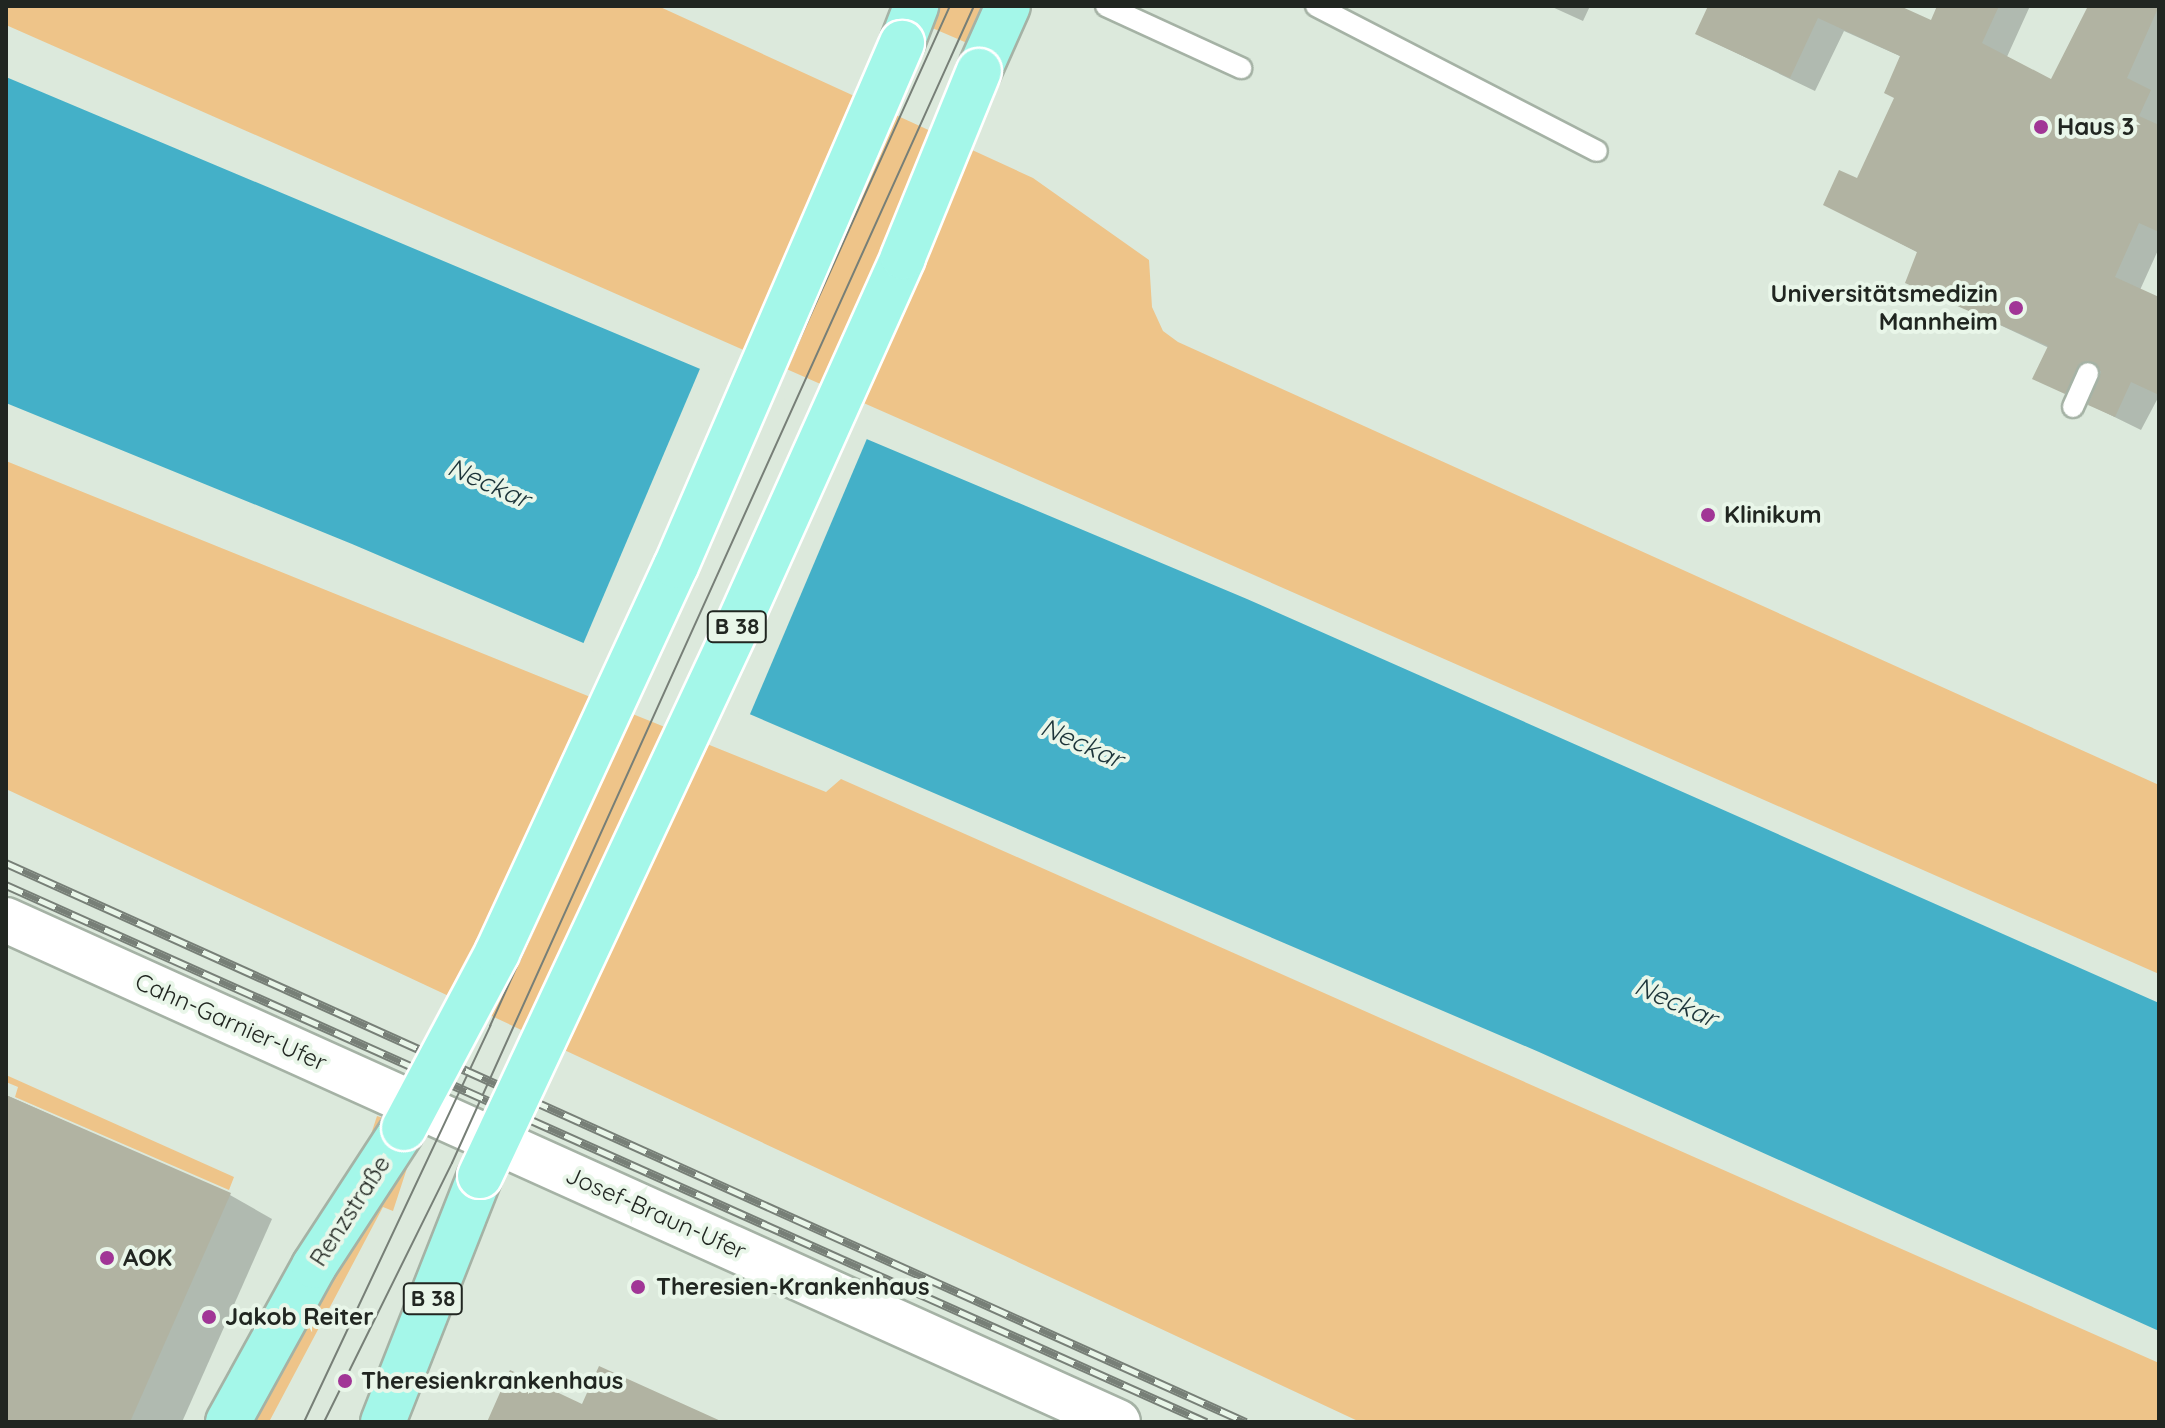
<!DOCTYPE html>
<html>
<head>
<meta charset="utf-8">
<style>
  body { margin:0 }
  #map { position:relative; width:2165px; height:1428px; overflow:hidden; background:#dce9dc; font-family:Quicksand,sans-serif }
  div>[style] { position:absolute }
  .green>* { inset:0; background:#eec489; transform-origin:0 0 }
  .water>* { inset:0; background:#44b0c8 }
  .pier>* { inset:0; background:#dce9dc; transform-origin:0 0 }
  .shadow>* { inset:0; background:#0003 }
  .building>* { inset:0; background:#b1b3a2 }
  .roads { filter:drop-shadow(2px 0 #a5b2a5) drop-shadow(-2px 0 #a5b2a5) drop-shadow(0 2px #a5b2a5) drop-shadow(0 -2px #a5b2a5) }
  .service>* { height:20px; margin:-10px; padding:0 10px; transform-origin:10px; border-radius:10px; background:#fff }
  .tertiary>* { height:44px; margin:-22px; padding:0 22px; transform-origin:22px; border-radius:22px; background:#fff }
  .primary>* { height:44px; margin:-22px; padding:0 22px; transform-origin:22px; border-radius:22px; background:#a4f7e9 }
  .tram>* { height:2px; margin:-1px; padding:0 1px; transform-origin:1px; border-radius:1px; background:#777f77 }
  .rail>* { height:9px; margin-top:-4.5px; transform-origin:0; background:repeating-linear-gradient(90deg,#e9f6e9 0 18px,#777f77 0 36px); box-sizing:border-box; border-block:2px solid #777f77 }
  .bridges { filter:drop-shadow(2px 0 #fff) drop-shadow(-2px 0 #fff) drop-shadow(0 2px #fff) drop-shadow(0 -2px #fff) }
  .primary-bridge>* { height:44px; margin:-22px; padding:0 22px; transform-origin:22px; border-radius:22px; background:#a4f7e9 }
  .dots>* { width:22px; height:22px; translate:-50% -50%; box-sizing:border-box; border:4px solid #e9f6e9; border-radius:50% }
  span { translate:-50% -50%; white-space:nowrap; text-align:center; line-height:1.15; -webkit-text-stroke:8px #e9f6e9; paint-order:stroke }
  .shield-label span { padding:2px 6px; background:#e9f6e9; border:2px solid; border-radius:6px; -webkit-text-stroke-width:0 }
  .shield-label { font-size:22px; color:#212621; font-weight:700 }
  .poi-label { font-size:24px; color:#212621; font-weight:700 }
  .left { translate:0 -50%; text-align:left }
  .right { translate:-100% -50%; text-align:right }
  .street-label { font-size:24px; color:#212621 }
  .water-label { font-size:26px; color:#1d353a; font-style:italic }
  .frame { position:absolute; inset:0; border:8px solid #212621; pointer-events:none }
</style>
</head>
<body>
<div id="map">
  <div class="green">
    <div style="clip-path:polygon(6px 6px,658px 6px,1033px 178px,1149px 260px,1152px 307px,1163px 331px,1178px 342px,2159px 785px,2159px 974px,6px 25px)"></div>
    <div style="clip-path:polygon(937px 6px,984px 6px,967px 43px,930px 27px)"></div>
    <div style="clip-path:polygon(6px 461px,826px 792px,841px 779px,2159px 1363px,2159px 1422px,1360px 1422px,6px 789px)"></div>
    <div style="clip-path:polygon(6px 1075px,234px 1177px,229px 1190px,15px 1097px,18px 1087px,6px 1082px)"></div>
    <div style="left:377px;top:1116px;width:6px;height:179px;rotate:18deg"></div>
    <div style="clip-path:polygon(411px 1156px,393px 1211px,383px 1207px,269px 1422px,254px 1422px,295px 1332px)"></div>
  </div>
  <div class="water">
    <div style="clip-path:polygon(6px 77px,1247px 599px,2159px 1003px,2159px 1331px,1539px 1052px,352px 544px,6px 403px)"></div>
  </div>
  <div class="pier">
    <div style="left:702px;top:364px;width:181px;height:307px;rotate:23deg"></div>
  </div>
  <div class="shadow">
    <div style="clip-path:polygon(1550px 6px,1590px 6px,1583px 21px)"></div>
    <div style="clip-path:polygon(1710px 6px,1895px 6px,1932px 22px,1939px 6px,2030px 6px,2006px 59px,2052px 82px,2089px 6px,2159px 6px,2159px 248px,2140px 290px,2159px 299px,2159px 396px,2141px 430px,2035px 378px,2049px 348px,1908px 282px,1919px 253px,1825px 204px,1858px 180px,1896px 98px,1902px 57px,1844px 31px,1815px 91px,1697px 34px)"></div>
    <div style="clip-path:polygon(6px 1095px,230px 1195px,272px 1219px,182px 1422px,6px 1422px)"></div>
  </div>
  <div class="building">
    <div style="clip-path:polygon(1708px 6px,1900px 6px,1931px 20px,1937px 6px,1999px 6px,1982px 43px,2051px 79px,2088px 6px,2159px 6px,2127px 78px,2151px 90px,2139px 116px,2159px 125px,2159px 232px,2139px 223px,2115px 277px,2159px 297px,2159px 395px,2131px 382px,2115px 417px,2088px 405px,2101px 372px,2094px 362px,2080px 363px,2065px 394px,2032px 379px,2048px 346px,1905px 283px,1917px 252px,1823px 205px,1839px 170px,1857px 178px,1894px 98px,1884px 93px,1900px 56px,1818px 18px,1790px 78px,1695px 34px)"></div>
    <div style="clip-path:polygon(6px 1095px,231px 1193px,130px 1422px,6px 1422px)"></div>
    <div style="clip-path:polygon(599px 1366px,723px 1422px,487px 1422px,510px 1370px,582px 1404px)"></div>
  </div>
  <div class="roads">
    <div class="service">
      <div style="left:1106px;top:6px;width:149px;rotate:24.7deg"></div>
      <div style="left:1316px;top:6px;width:316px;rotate:27.3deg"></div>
      <div style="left:2073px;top:407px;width:37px;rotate:-66deg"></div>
    </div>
    <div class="tertiary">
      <div style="left:6px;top:920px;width:1220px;rotate:24.3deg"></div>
    </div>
    <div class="primary">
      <div style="left:902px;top:43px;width:40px;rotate:-69deg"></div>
      <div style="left:979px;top:71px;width:71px;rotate:-66deg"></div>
      <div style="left:228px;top:1422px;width:178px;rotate:-61.1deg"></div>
      <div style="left:314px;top:1266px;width:165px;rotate:-56.9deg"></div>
      <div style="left:383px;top:1422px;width:264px;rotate:-68.5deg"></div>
    </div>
  </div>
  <div class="tram">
    <div style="left:304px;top:1422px;width:438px;rotate:-64.8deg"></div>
    <div style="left:490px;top:1026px;width:1119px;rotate:-65.73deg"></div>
    <div style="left:324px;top:1422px;width:289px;rotate:-63.7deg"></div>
    <div style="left:452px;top:1163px;width:1269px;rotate:-65.72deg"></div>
  </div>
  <div class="rail">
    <div style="left:6px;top:863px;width:1360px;rotate:24.27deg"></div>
    <div style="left:6px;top:885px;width:1315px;rotate:24.11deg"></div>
  </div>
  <div class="bridges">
    <div class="primary-bridge">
      <div style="left:404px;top:1128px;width:198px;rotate:-62deg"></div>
      <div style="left:497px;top:953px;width:426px;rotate:-65.2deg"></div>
      <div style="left:676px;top:566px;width:570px;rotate:-66.63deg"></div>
      <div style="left:480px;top:1176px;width:608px;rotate:-64.91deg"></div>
      <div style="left:738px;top:625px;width:403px;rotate:-65.8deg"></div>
      <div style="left:903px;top:257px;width:201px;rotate:-67.8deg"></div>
    </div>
  </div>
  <div class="dots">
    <div style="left:2041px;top:127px;background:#a13696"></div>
    <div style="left:2016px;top:308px;background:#a13696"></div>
    <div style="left:1708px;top:515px;background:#a13696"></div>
    <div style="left:107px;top:1258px;background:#a13696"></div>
    <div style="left:638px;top:1287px;background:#a13696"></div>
    <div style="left:209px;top:1317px;background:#a13696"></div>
    <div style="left:345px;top:1381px;background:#a13696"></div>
  </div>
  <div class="shield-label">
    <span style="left:737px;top:627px">B 38</span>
    <span style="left:433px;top:1299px">B 38</span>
  </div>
  <div class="poi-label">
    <span class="left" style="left:2057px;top:127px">Haus 3</span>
    <span class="right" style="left:1998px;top:308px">Universitätsmedizin<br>Mannheim</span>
    <span class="left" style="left:1724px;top:515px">Klinikum</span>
    <span class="left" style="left:123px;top:1258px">AOK</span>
    <span class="left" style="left:656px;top:1287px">Theresien-Krankenhaus</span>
    <span class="left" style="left:225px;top:1317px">Jakob Reiter</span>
    <span class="left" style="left:361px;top:1381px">Theresienkrankenhaus</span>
  </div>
  <div class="street-label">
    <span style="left:231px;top:1022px;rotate:24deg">Cahn-Garnier-Ufer</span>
    <span style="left:350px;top:1211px;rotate:-57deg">Renzstraße</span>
    <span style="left:656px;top:1213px;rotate:24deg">Josef-Braun-Ufer</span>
  </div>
  <div class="water-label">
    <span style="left:489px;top:483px;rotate:24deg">Neckar</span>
    <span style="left:1082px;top:743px;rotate:24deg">Neckar</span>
    <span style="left:1676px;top:1002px;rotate:24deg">Neckar</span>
  </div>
  <div class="frame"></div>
</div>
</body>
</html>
